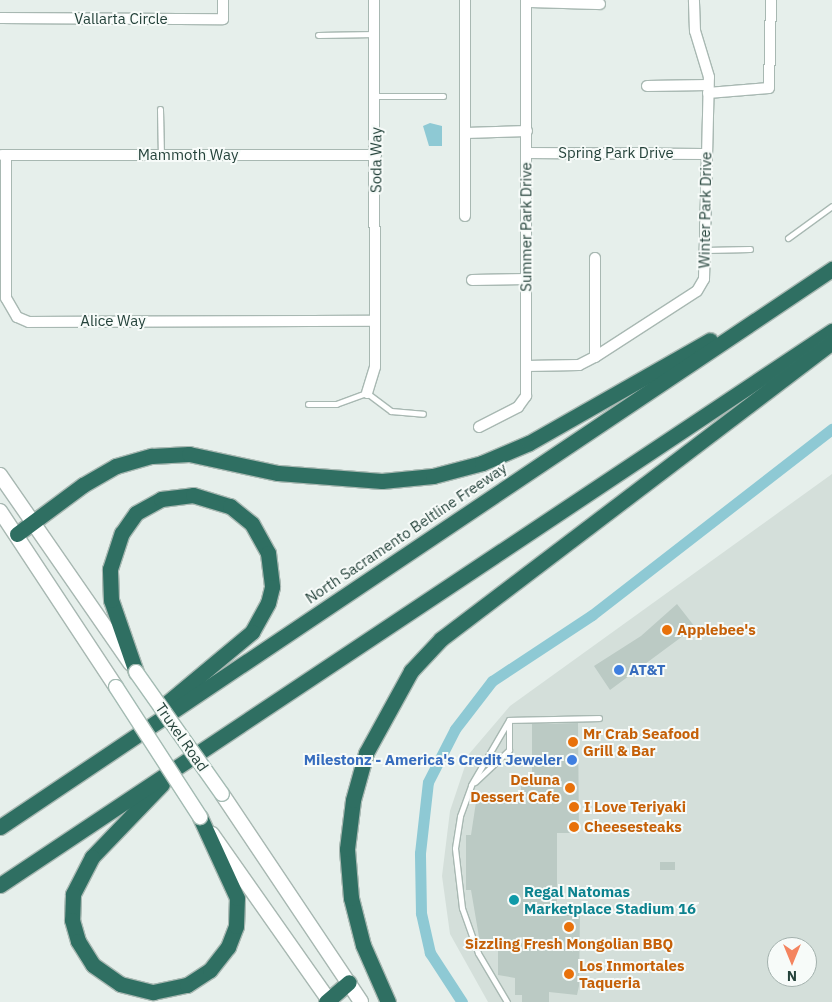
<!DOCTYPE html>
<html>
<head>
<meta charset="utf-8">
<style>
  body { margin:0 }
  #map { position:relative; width:832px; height:1002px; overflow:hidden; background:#e6efeb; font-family:"IBM Plex Sans",sans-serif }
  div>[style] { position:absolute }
  .built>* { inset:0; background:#d4dfda }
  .water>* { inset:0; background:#8ec9d4 }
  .canal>* { height:11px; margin:-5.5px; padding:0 5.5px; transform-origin:5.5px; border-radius:5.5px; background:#8ec9d4 }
  .building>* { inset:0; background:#bbcac4; transform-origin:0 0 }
  .roads { filter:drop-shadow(1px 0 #a8b8b2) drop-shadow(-1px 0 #a8b8b2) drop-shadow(0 1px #a8b8b2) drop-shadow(0 -1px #a8b8b2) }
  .service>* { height:5px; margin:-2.5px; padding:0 2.5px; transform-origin:2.5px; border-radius:2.5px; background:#fff }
  .minor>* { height:10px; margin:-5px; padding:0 5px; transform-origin:5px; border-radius:5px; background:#fff }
  .secondary>* { height:14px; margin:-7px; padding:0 7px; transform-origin:7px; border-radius:7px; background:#fff }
  .motorway>* { height:15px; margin:-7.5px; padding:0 7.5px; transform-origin:7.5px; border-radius:7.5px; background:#2f6f62 }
  .bridges { filter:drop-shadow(1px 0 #a4bbb3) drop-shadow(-1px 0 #a4bbb3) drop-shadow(0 1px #a4bbb3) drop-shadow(0 -1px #a4bbb3) }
  .secondary-bridge>* { height:14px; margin:-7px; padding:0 7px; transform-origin:7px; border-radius:7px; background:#fff }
  .dots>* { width:14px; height:14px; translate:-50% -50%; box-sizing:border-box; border:2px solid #f7fbf9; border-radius:50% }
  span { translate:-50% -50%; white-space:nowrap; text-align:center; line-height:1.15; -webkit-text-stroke:4px #f7fbf9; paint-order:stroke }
  .street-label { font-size:15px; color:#24423a }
  .food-label { font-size:15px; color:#c56008; font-weight:700 }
  .left { translate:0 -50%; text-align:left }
  .right { translate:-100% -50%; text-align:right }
  .shop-label { font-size:15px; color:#366cbe; font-weight:700 }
  .culture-label { font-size:15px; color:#0d838f; font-weight:700 }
  .north { position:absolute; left:767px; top:937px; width:50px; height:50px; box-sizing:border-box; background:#f7fbf9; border:1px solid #a3b1ad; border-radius:50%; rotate:180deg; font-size:14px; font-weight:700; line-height:20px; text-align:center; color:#24423a }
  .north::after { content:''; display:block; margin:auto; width:18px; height:22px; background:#f4845f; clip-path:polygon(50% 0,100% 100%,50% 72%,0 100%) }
</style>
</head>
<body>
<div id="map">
  <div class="built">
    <div style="clip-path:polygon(evenodd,832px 474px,832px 1002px,488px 1002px,450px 934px,442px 876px,450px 811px,469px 754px,510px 706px,832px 474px,777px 947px,807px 947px,807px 977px,777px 977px,777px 947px)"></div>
  </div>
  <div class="water">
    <div style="clip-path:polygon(430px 123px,442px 126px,442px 146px,429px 146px,423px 126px)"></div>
  </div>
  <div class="canal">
    <div style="left:462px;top:1002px;width:59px;rotate:-123.1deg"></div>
    <div style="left:430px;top:953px;width:41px;rotate:-102.7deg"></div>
    <div style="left:421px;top:913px;width:60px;rotate:-91deg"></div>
    <div style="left:420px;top:853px;width:71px;rotate:-83.6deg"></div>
    <div style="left:428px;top:782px;width:59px;rotate:-63deg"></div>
    <div style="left:455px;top:729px;width:61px;rotate:-52.4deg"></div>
    <div style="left:492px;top:681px;width:120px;rotate:-33.4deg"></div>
    <div style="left:592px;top:615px;width:304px;rotate:-37.8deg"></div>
  </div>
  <div class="building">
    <div style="clip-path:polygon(677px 604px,695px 627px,610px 690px,594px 666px,641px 636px)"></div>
    <div style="clip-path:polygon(578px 723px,579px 833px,557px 833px,557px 912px,580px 912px,579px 986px,577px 995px,549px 992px,549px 1002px,522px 1002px,522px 995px,515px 995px,515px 978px,498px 975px,498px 943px,480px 943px,471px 890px,466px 890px,466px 835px,471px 835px,476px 802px,521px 802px,521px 784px,532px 784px,532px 724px)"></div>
    <div style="left:660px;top:862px;width:15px;height:8px"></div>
  </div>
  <div class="roads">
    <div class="service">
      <div style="left:318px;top:35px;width:57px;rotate:-1deg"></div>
      <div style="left:376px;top:96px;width:67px"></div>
      <div style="left:160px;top:109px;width:46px;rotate:88.8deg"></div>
      <div style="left:788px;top:238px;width:54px;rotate:-36deg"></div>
      <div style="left:705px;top:250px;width:45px;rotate:-1.3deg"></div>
      <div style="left:308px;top:404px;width:28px"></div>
      <div style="left:336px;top:404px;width:33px;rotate:-20deg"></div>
      <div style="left:367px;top:393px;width:30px;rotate:37deg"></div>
      <div style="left:391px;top:411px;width:32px;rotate:5deg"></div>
      <div style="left:475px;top:782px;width:47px;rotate:-43.3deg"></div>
      <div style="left:509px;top:750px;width:30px;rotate:-90deg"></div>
      <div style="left:507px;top:1002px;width:57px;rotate:-120.6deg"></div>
      <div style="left:478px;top:953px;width:48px;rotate:-109.6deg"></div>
      <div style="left:462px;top:908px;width:60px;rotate:-96.7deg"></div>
      <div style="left:455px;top:848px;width:32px;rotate:-81deg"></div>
      <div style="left:460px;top:816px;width:33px;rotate:-70deg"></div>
      <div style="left:471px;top:785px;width:75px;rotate:-59.7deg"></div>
      <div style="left:509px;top:720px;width:90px;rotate:-1.3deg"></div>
    </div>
    <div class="minor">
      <div style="left:527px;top:2px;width:73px;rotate:1.6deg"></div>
      <div style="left:0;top:18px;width:223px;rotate:0.3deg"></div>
      <div style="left:223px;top:19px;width:19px;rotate:-90deg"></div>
      <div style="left:647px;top:86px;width:61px;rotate:-0.9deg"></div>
      <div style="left:708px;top:93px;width:61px;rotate:-4.7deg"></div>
      <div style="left:769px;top:88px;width:88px;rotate:-88.7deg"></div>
      <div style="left:466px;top:133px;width:61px;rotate:-1.9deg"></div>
      <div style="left:526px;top:153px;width:179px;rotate:0.3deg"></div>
      <div style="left:2px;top:155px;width:374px"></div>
      <div style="left:6px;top:155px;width:143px;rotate:90deg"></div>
      <div style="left:6px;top:298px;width:22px;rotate:60deg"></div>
      <div style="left:17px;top:317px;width:13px;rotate:23deg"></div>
      <div style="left:29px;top:322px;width:346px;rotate:-0.2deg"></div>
      <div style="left:465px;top:216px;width:216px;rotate:-90deg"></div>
      <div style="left:595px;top:258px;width:99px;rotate:90deg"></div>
      <div style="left:595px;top:357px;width:121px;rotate:-32.9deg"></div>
      <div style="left:697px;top:291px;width:14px;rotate:-60deg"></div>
      <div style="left:704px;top:279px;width:202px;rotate:-88.6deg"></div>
      <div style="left:709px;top:77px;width:48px;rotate:-106.9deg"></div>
      <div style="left:695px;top:31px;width:31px;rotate:-92deg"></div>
      <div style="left:472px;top:280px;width:54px;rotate:-1.1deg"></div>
      <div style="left:526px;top:366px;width:53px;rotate:-1.1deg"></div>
      <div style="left:579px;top:365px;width:18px;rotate:-27deg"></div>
      <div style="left:367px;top:393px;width:27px;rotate:-73deg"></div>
      <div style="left:375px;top:367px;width:367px;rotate:-90.2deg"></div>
      <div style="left:479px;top:427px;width:44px;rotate:-27.1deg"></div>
      <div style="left:518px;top:407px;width:14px;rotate:-54deg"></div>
      <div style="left:526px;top:396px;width:396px;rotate:-90deg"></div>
    </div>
    <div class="secondary">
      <div style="left:0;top:475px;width:229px;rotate:55.3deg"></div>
      <div style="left:0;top:511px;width:211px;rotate:56.6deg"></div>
      <div style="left:222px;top:794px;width:250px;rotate:56.2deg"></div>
      <div style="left:212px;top:834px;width:205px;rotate:54.9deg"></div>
    </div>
    <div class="motorway">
      <div style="left:17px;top:534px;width:82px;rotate:-36.6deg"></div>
      <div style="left:83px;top:485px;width:38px;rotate:-30deg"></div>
      <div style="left:116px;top:466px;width:37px;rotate:-16deg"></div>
      <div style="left:152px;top:456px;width:37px;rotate:-3deg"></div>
      <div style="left:189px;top:454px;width:91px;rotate:12.1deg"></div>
      <div style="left:278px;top:473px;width:104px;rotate:4.4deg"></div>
      <div style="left:382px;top:481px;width:51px;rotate:-5.6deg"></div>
      <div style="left:433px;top:476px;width:51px;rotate:-14.9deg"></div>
      <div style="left:482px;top:463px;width:51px;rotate:-23.1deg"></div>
      <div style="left:529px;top:443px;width:208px;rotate:-29.6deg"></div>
      <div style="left:136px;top:672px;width:76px;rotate:-109.1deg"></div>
      <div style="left:111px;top:600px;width:31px;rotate:-92deg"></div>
      <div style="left:110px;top:569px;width:38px;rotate:-72deg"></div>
      <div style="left:122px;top:533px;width:24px;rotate:-55deg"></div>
      <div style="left:136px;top:513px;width:29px;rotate:-29deg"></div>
      <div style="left:161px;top:499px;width:32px;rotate:-7deg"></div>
      <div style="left:193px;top:495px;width:39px;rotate:17deg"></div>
      <div style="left:230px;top:506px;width:28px;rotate:39deg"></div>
      <div style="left:252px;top:524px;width:33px;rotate:61deg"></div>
      <div style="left:268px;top:553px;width:34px;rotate:83deg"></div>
      <div style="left:272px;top:587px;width:16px;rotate:104deg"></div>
      <div style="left:268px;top:603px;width:33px;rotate:119deg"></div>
      <div style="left:252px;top:632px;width:117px;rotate:140.2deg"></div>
      <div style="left:162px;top:784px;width:101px;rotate:133.8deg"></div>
      <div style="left:92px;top:857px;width:42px;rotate:117.2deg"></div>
      <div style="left:73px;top:894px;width:26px;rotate:92deg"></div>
      <div style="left:72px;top:920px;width:22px;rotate:74deg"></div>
      <div style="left:78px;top:941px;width:28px;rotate:58deg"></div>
      <div style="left:93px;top:965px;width:33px;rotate:35deg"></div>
      <div style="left:120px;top:984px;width:34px;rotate:14deg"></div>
      <div style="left:153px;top:992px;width:35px;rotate:-12deg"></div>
      <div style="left:187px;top:985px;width:27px;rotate:-33deg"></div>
      <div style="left:210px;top:970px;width:29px;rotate:-52deg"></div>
      <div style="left:228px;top:947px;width:22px;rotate:-69deg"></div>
      <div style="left:236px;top:926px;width:28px;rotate:-88deg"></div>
      <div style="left:237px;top:898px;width:89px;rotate:-114.6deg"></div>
      <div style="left:0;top:827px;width:1002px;rotate:-33.85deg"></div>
      <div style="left:0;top:885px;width:1000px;rotate:-33.66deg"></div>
      <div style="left:326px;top:1002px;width:30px;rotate:-41deg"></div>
      <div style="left:388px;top:1002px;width:62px;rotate:-113.7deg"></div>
      <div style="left:363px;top:945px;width:49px;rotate:-104.3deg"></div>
      <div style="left:351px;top:898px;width:49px;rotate:-94.7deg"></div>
      <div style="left:347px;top:849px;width:49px;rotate:-83deg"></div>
      <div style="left:353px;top:800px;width:49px;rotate:-74.5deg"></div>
      <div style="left:366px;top:753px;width:94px;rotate:-61.2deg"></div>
      <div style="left:411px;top:671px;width:44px;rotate:-46.8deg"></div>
      <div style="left:441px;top:639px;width:491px;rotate:-37.2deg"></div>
    </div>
  </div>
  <div class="bridges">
    <div class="secondary-bridge">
      <div style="left:136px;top:672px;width:149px;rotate:54.8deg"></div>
      <div style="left:116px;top:687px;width:155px;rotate:57.1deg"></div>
    </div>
  </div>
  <div class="dots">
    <div style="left:667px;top:630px;background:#e8710a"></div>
    <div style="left:619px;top:670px;background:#3f7fe0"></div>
    <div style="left:573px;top:742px;background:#e8710a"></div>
    <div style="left:572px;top:760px;background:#3f7fe0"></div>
    <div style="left:570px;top:788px;background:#e8710a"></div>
    <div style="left:574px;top:807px;background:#e8710a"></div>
    <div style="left:574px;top:827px;background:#e8710a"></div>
    <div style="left:514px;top:900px;background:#0f9aa8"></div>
    <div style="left:569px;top:927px;background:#e8710a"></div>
    <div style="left:569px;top:974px;background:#e8710a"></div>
  </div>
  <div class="street-label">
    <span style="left:121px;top:19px">Vallarta Circle</span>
    <span style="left:616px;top:153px">Spring Park Drive</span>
    <span style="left:188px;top:155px">Mammoth Way</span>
    <span style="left:376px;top:160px;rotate:-90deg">Soda Way</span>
    <span style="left:705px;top:210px;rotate:-89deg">Winter Park Drive</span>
    <span style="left:526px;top:227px;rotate:-90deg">Summer Park Drive</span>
    <span style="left:113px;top:321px">Alice Way</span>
    <span style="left:406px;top:533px;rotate:-34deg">North Sacramento Beltline Freeway</span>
    <span style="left:182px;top:737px;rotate:55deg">Truxel Road</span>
  </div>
  <div class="food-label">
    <span class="left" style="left:677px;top:630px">Applebee's</span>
    <span class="left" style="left:583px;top:742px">Mr Crab Seafood<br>Grill &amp; Bar</span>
    <span class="right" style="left:560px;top:788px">Deluna<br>Dessert Cafe</span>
    <span class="left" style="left:584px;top:807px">I Love Teriyaki</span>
    <span class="left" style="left:584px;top:827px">Cheesesteaks</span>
    <span style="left:569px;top:944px">Sizzling Fresh Mongolian BBQ</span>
    <span class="left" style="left:579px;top:974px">Los Inmortales<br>Taqueria</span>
  </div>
  <div class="shop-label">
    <span class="left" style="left:629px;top:670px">AT&amp;T</span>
    <span class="right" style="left:562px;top:760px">Milestonz - America's Credit Jeweler</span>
  </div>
  <div class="culture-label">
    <span class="left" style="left:524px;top:900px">Regal Natomas<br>Marketplace Stadium 16</span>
  </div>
  <div class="north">N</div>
</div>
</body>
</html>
